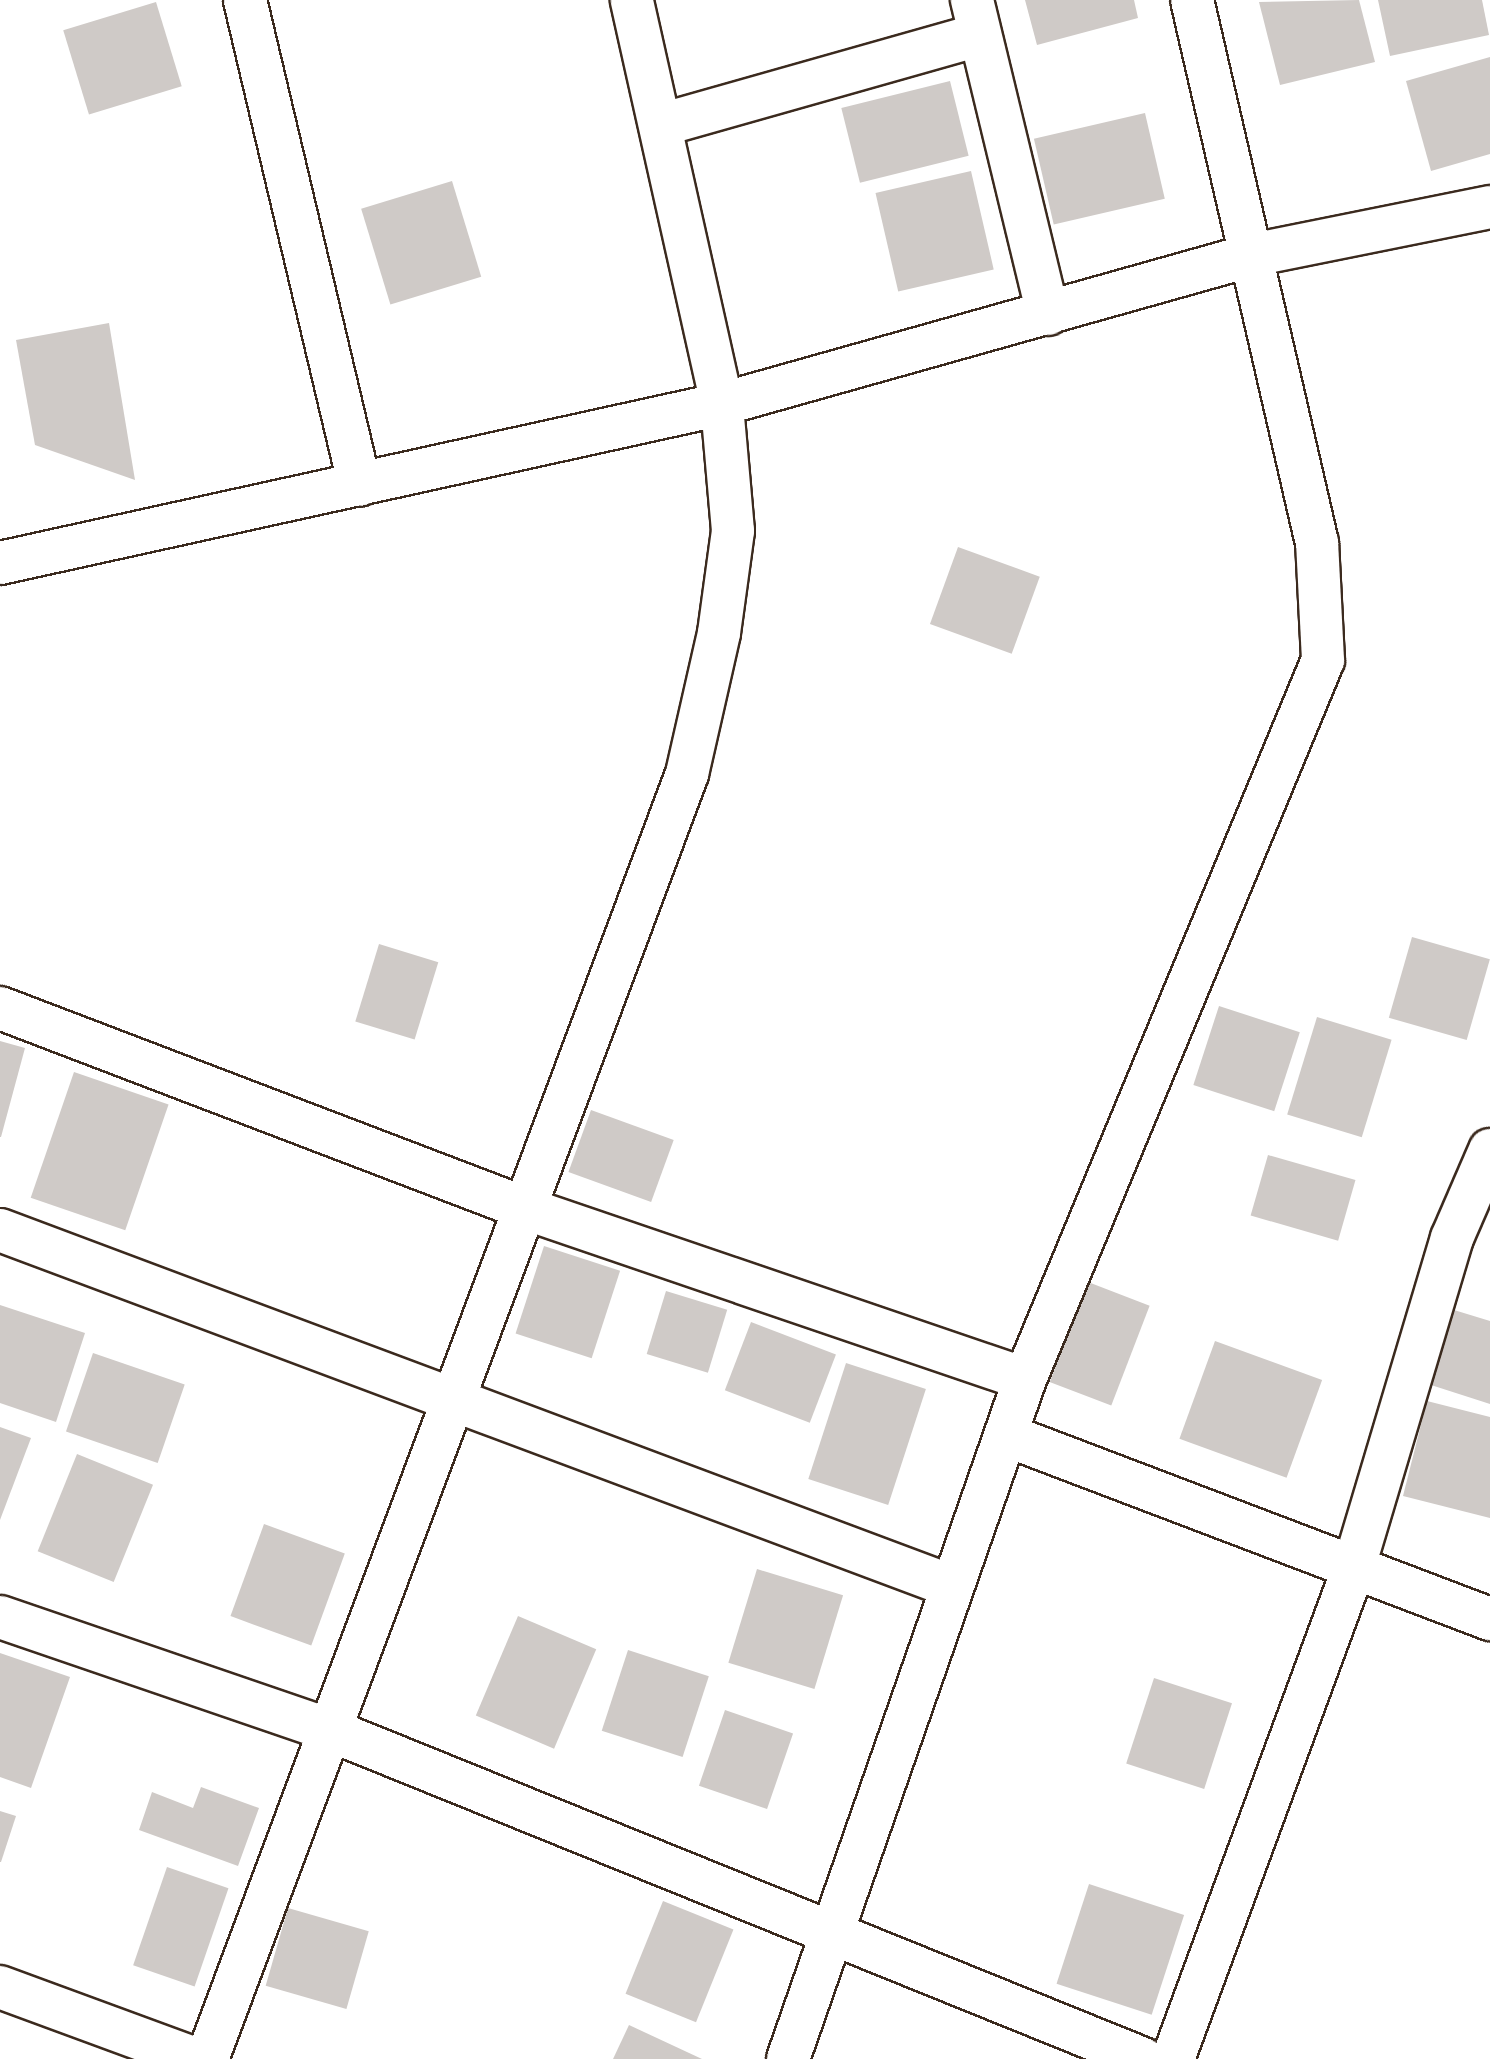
<!DOCTYPE html>
<html>
<head>
<meta charset="utf-8">
<style>
  body { margin:0 }
  #map { position:relative; width:1490px; height:2059px; overflow:hidden; background:#fff; font-family:"Gochi Hand",sans-serif }
  div>[style] { position:absolute }
  .building>* { inset:0; background:#cfcac7; transform-origin:0 0 }
  .roads { filter:drop-shadow(2px 0 #3b2a1e) drop-shadow(-2px 0 #3b2a1e) drop-shadow(0 2px #3b2a1e) drop-shadow(0 -2px #3b2a1e) }
  .minor>* { height:42px; margin:-21px; padding:0 21px; transform-origin:21px; border-radius:21px; background:#fff }
  span { translate:-50% -50%; white-space:nowrap; text-align:center; line-height:1.15; -webkit-text-stroke:8px #fff; paint-order:stroke }
</style>
</head>
<body>
<div id="map">
  <div class="building">
    <div style="clip-path:polygon(1025px 0,1134px 0,1138px 18px,1037px 45px)"></div>
    <div style="clip-path:polygon(1359px 0,1375px 62px,1280px 85px,1259px 2px)"></div>
    <div style="clip-path:polygon(1378px 0,1482px 0,1489px 35px,1390px 56px)"></div>
    <div style="left:156px;top:2px;width:88px;height:97px;rotate:73deg"></div>
    <div style="clip-path:polygon(1490px 57px,1490px 154px,1431px 171px,1406px 81px)"></div>
    <div style="left:950px;top:81px;width:77px;height:112px;rotate:76deg"></div>
    <div style="left:1145px;top:113px;width:88px;height:114px;rotate:77deg"></div>
    <div style="left:971px;top:171px;width:101px;height:98px;rotate:77deg"></div>
    <div style="left:452px;top:181px;width:100px;height:95px;rotate:73deg"></div>
    <div style="clip-path:polygon(109px 323px,135px 480px,35px 445px,16px 340px)"></div>
    <div style="left:958px;top:547px;width:87px;height:82px;rotate:20deg"></div>
    <div style="left:1412px;top:937px;width:81px;height:84px;rotate:16deg"></div>
    <div style="left:379px;top:944px;width:62px;height:81px;rotate:17deg"></div>
    <div style="left:1219px;top:1006px;width:85px;height:83px;rotate:18deg"></div>
    <div style="left:1317px;top:1017px;width:78px;height:102px;rotate:17deg"></div>
    <div style="clip-path:polygon(0 1041px,25px 1048px,1px 1137px,0 1137px)"></div>
    <div style="left:74px;top:1072px;width:100px;height:133px;rotate:19deg"></div>
    <div style="left:591px;top:1110px;width:88px;height:66px;rotate:20deg"></div>
    <div style="left:1268px;top:1155px;width:91px;height:63px;rotate:16deg"></div>
    <div style="left:544px;top:1246px;width:80px;height:92px;rotate:18deg"></div>
    <div style="left:1088px;top:1282px;width:66px;height:107px;rotate:21deg"></div>
    <div style="left:666px;top:1291px;width:64px;height:66px;rotate:17deg"></div>
    <div style="clip-path:polygon(0 1305px,85px 1333px,56px 1422px,0 1403px)"></div>
    <div style="clip-path:polygon(1454px 1310px,1490px 1321px,1490px 1404px,1431px 1385px)"></div>
    <div style="left:751px;top:1322px;width:91px;height:73px;rotate:21deg"></div>
    <div style="left:1215px;top:1341px;width:114px;height:104px;rotate:20deg"></div>
    <div style="left:93px;top:1353px;width:97px;height:83px;rotate:19deg"></div>
    <div style="left:846px;top:1363px;width:84px;height:122px;rotate:18deg"></div>
    <div style="clip-path:polygon(1427px 1401px,1490px 1417px,1490px 1518px,1403px 1496px)"></div>
    <div style="clip-path:polygon(0 1427px,31px 1438px,0 1520px)"></div>
    <div style="left:77px;top:1454px;width:82px;height:105px;rotate:22deg"></div>
    <div style="left:264px;top:1524px;width:86px;height:98px;rotate:20deg"></div>
    <div style="left:757px;top:1569px;width:90px;height:98px;rotate:17deg"></div>
    <div style="left:518px;top:1616px;width:85px;height:108px;rotate:23deg"></div>
    <div style="left:628px;top:1650px;width:85px;height:85px;rotate:18deg"></div>
    <div style="clip-path:polygon(0 1653px,70px 1677px,31px 1788px,0 1777px)"></div>
    <div style="left:1154px;top:1678px;width:82px;height:90px;rotate:18deg"></div>
    <div style="left:725px;top:1710px;width:72px;height:80px;rotate:19deg"></div>
    <div style="clip-path:polygon(201px 1787px,259px 1808px,238px 1866px,139px 1830px,152px 1792px,193px 1808px)"></div>
    <div style="clip-path:polygon(0 1811px,16px 1816px,1px 1862px,0 1862px)"></div>
    <div style="left:167px;top:1867px;width:65px;height:104px;rotate:19deg"></div>
    <div style="left:1089px;top:1884px;width:100px;height:105px;rotate:18deg"></div>
    <div style="left:663px;top:1901px;width:76px;height:100px;rotate:22deg"></div>
    <div style="left:288px;top:1908px;width:84px;height:81px;rotate:16deg"></div>
    <div style="clip-path:polygon(629px 2025px,702px 2059px,613px 2059px)"></div>
  </div>
  <div class="roads">
    <div class="minor">
      <div style="left:245px;top:0;width:498px;rotate:76.7deg"></div>
      <div style="left:972px;top:0;width:323px;rotate:76.4deg"></div>
      <div style="left:664px;top:124px;width:327px;rotate:-15.8deg"></div>
      <div style="left:0;top:563px;width:739px;rotate:-12.42deg"></div>
      <div style="left:722px;top:404px;width:551px;rotate:-15.7deg"></div>
      <div style="left:1252px;top:255px;width:243px;rotate:-11.4deg"></div>
      <div style="left:0;top:1008px;width:561px;rotate:20.89deg"></div>
      <div style="left:524px;top:1208px;width:529px;rotate:18.85deg"></div>
      <div style="left:0;top:1230px;width:1012px;rotate:20.53deg"></div>
      <div style="left:1006px;top:1435px;width:518px;rotate:20.82deg"></div>
      <div style="left:0;top:1617px;width:349px;rotate:18.9deg"></div>
      <div style="left:330px;top:1730px;width:877px;rotate:22.03deg"></div>
      <div style="left:0;top:1987px;width:209px;rotate:20.2deg"></div>
      <div style="left:207px;top:2059px;width:1372px;rotate:-69.52deg"></div>
      <div style="left:687px;top:774px;width:145px;rotate:-77.2deg"></div>
      <div style="left:719px;top:633px;width:103px;rotate:-82.2deg"></div>
      <div style="left:733px;top:531px;width:127px;rotate:-95deg"></div>
      <div style="left:722px;top:404px;width:414px;rotate:-102.6deg"></div>
      <div style="left:788px;top:2059px;width:720px;rotate:-70.79deg"></div>
      <div style="left:1025px;top:1379px;width:778px;rotate:-67.49deg"></div>
      <div style="left:1323px;top:660px;width:117px;rotate:-92.9deg"></div>
      <div style="left:1317px;top:543px;width:557px;rotate:-102.96deg"></div>
      <div style="left:1173px;top:2059px;width:521px;rotate:-69.79deg"></div>
      <div style="left:1353px;top:1570px;width:346px;rotate:-73.4deg"></div>
      <div style="left:1452px;top:1238px;width:96px;rotate:-66.6deg"></div>
    </div>
  </div>
</div>
</body>
</html>
